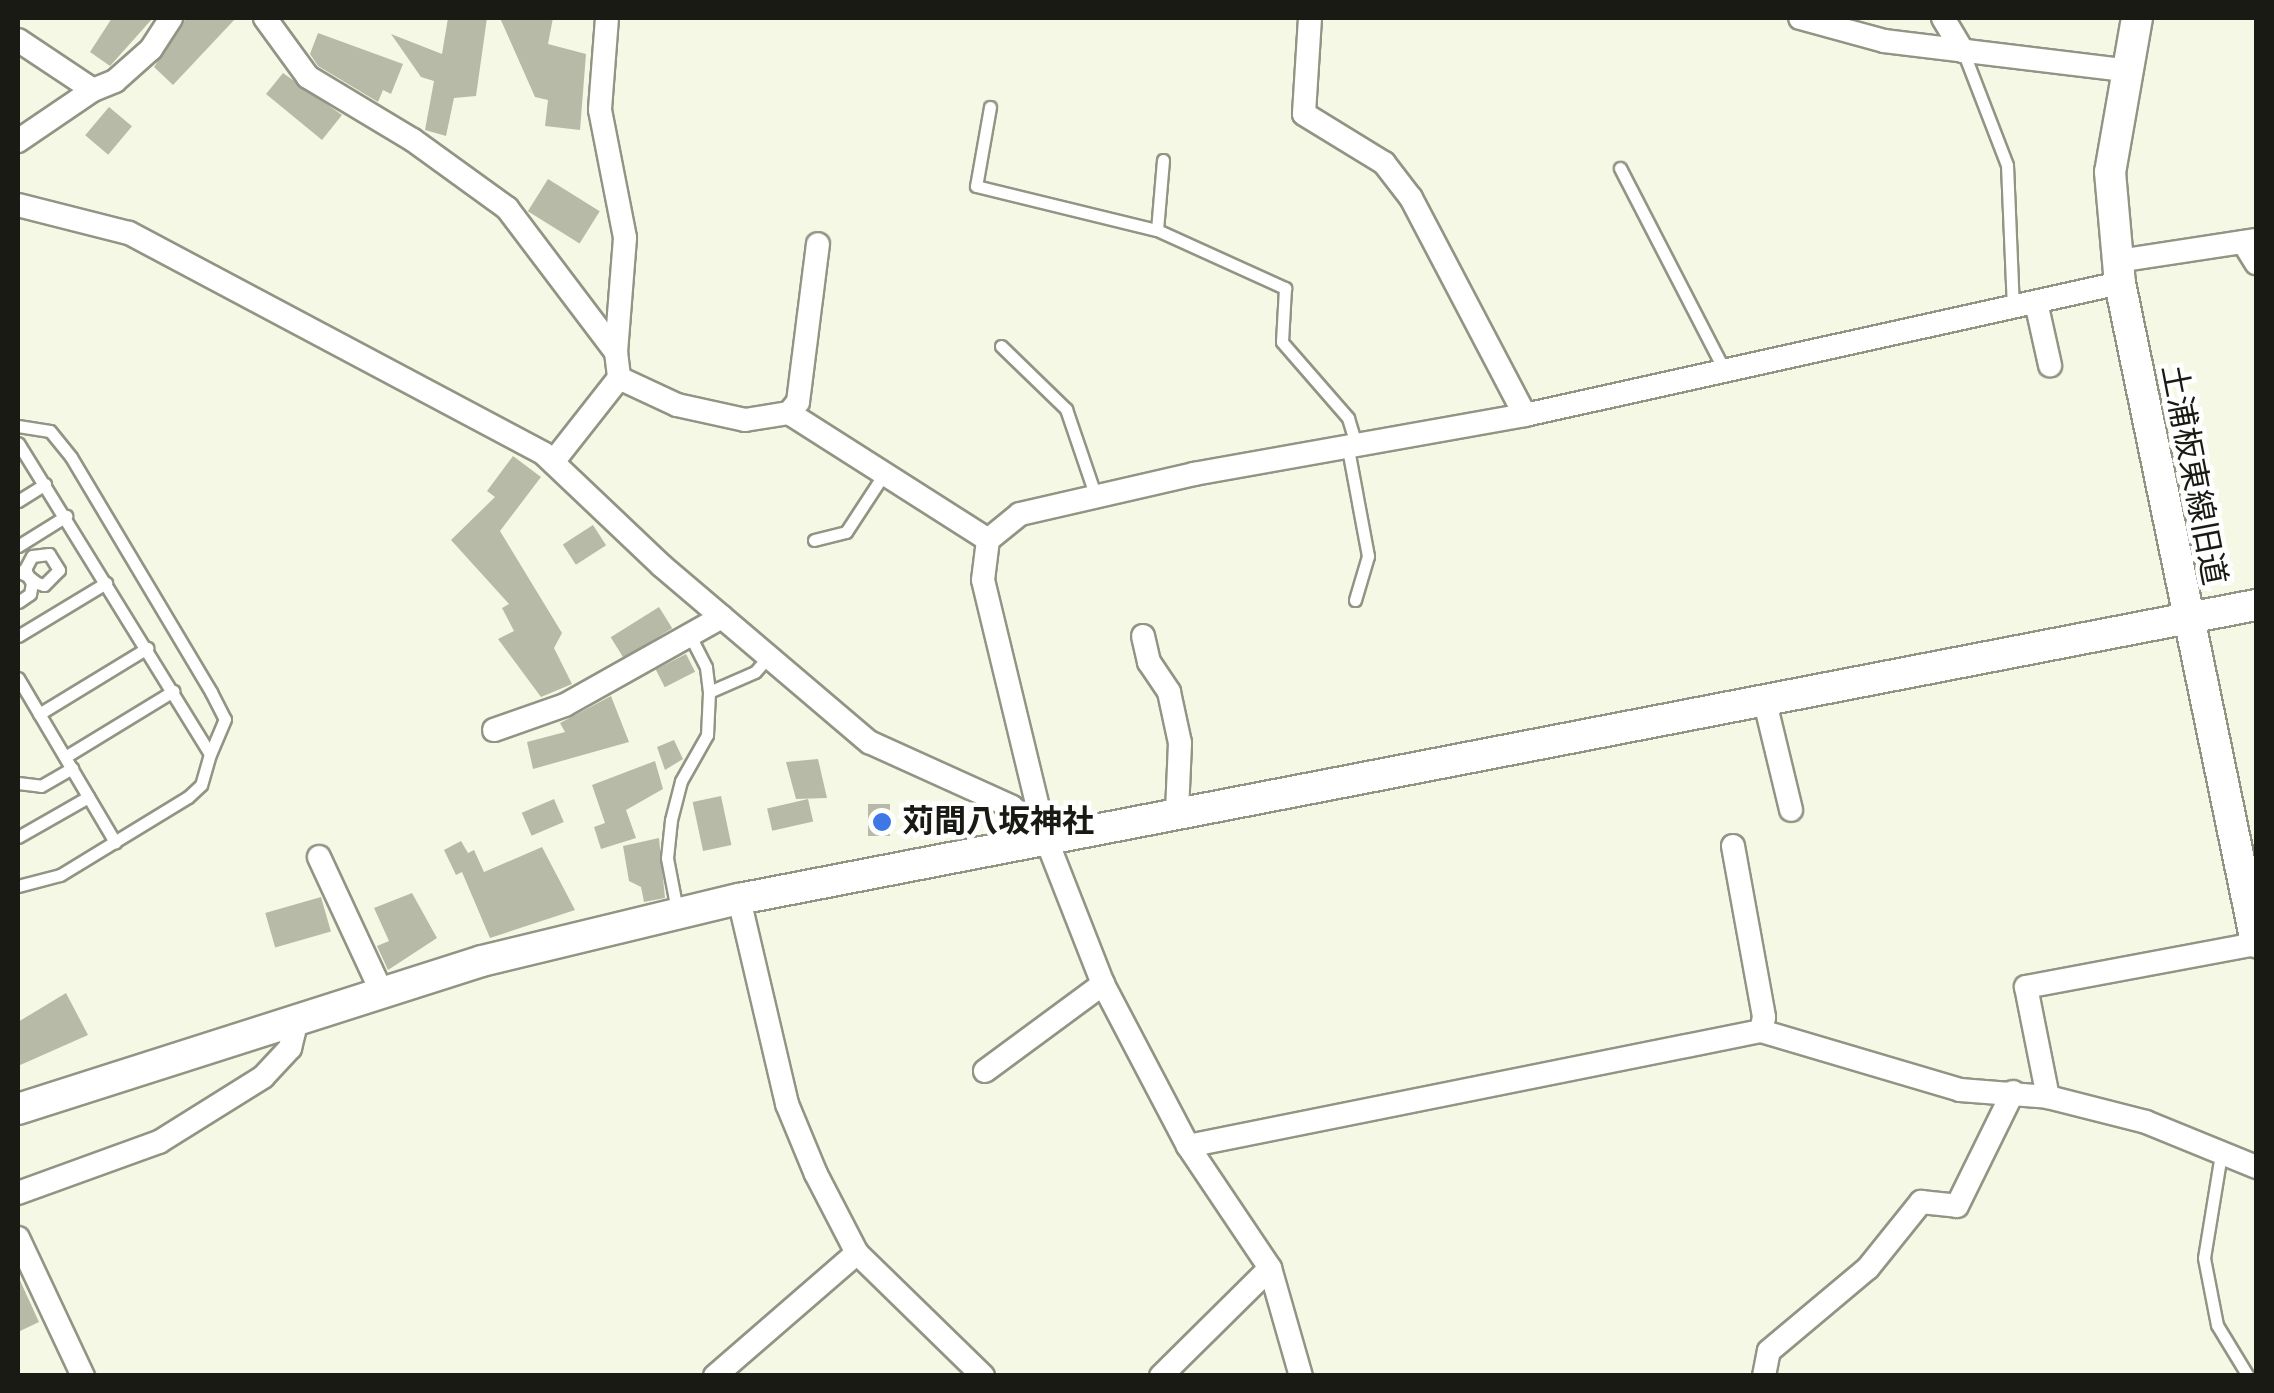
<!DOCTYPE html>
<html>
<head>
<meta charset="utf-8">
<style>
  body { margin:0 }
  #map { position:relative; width:2274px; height:1393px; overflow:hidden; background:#f6f8e6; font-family:"Nunito Sans","Noto Sans JP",sans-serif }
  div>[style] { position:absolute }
  .building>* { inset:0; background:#b8baa8; transform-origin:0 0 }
  .roads { filter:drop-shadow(2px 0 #929484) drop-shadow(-2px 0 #929484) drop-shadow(0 2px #929484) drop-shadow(0 -2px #929484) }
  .lane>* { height:11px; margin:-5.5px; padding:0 5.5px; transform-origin:5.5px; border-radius:5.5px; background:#fff }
  .street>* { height:22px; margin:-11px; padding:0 11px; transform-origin:11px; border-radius:11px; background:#fff }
  .secondary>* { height:30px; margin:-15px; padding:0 15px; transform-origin:15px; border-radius:15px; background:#fff }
  .dots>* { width:28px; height:28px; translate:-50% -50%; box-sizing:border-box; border:5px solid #fff; border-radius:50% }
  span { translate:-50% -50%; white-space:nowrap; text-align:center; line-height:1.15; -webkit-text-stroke:9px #fff; paint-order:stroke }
  .street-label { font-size:32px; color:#1a1a14 }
  .poi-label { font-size:32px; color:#1a1a14; font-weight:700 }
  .left { translate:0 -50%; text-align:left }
  .frame { position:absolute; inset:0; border:20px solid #1a1a14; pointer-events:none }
</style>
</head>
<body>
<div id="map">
  <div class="building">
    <div style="clip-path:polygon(112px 18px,153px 18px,110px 66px,90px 52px)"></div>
    <div style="clip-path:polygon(186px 18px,236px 18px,173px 85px,154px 67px)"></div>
    <div style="clip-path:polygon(448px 18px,487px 18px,476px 96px,454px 98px,446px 136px,425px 130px,434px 81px,421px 77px,391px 34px,442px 54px)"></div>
    <div style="clip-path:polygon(500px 18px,553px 18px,548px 44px,586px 54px,580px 130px,545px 126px,548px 100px,535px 97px)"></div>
    <div style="clip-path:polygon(318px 33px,403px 64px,391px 94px,383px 90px,378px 102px,318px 66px,310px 54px)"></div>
    <div style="clip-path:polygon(283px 73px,342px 115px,322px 140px,266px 94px)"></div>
    <div style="left:109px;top:107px;width:30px;height:37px;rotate:40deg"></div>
    <div style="left:548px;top:179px;width:61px;height:38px;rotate:32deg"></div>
    <div style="clip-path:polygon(513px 456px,541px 477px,500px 531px,562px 633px,554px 648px,572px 684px,541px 697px,498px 639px,514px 631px,502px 608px,509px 604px,451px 540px,495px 497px,487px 491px)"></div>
    <div style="left:593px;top:525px;width:24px;height:36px;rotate:57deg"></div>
    <div style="left:659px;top:607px;width:25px;height:57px;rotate:58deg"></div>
    <div style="left:686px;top:654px;width:20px;height:34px;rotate:63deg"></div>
    <div style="clip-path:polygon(611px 696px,629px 742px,533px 769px,527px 742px,565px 732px,560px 723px)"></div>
    <div style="clip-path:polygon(674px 740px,683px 759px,665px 770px,657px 747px)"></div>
    <div style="clip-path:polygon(818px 759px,827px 798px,796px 799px,786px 762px)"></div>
    <div style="clip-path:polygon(655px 761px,663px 789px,626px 810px,636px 838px,601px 849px,594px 827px,605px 823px,592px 785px)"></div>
    <div style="left:721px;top:796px;width:50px;height:29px;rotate:78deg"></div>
    <div style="left:554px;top:799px;width:25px;height:35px;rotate:67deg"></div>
    <div style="left:808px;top:799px;width:23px;height:42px;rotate:77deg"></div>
    <div style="left:868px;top:804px;width:22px;height:32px"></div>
    <div style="clip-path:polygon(659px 838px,665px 898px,644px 902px,641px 887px,629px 881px,623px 846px)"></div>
    <div style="clip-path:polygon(461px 841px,468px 853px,474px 850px,484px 872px,542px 847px,575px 910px,490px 938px,462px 872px,456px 875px,444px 850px)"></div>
    <div style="clip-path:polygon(412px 893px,437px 938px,388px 970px,377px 946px,389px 941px,374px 908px)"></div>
    <div style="left:321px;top:897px;width:36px;height:58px;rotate:74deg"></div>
    <div style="clip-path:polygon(66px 993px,88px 1035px,18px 1066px,18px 1022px)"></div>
    <div style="clip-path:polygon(18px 1276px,39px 1322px,18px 1332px)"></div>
  </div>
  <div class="roads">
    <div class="lane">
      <div style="left:1963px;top:51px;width:122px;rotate:68.9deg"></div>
      <div style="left:2007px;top:165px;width:142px;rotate:87.6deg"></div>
      <div style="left:990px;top:107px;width:80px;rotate:100deg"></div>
      <div style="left:976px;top:186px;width:186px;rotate:13.7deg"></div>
      <div style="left:1163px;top:160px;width:70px;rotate:94.9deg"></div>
      <div style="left:1157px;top:230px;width:141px;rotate:24.4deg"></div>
      <div style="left:1285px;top:288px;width:54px;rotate:93.2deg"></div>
      <div style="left:1282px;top:342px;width:101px;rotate:49deg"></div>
      <div style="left:1348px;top:418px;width:30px;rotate:73deg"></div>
      <div style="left:1620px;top:168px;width:229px;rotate:62.7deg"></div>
      <div style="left:1001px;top:346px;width:91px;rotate:44.1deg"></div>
      <div style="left:1066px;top:409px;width:93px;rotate:71.2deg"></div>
      <div style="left:18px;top:426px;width:32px;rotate:9deg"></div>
      <div style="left:50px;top:431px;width:33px;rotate:51deg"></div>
      <div style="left:71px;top:457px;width:274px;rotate:59.2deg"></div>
      <div style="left:211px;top:692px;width:30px;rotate:63deg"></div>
      <div style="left:225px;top:719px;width:38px;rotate:113deg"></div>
      <div style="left:18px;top:443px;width:365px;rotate:58.3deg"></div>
      <div style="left:210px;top:754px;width:32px;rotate:106deg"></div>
      <div style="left:201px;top:785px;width:18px;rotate:137deg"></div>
      <div style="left:188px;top:797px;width:150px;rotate:148.6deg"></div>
      <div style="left:60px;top:875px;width:43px;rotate:165.3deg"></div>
      <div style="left:1348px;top:449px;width:109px;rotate:79.4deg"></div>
      <div style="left:1368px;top:556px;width:46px;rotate:106.5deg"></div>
      <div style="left:18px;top:501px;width:32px;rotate:-32deg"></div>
      <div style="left:814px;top:540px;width:33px;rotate:-14deg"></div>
      <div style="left:846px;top:532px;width:69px;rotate:-56.8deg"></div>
      <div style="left:18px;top:546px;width:57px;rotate:-32deg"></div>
      <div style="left:18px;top:571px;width:11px;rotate:27deg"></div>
      <div style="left:28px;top:576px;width:11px;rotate:38deg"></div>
      <div style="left:37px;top:583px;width:7px;rotate:16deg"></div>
      <div style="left:44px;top:585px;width:21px;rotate:-45deg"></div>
      <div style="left:59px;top:570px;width:19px;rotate:-122deg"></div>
      <div style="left:49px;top:554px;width:17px;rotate:173deg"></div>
      <div style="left:32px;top:556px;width:15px;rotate:118deg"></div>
      <div style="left:25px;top:569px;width:8px;rotate:67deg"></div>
      <div style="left:28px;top:576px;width:8px;rotate:60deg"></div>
      <div style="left:32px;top:583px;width:11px;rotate:100deg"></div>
      <div style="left:30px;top:594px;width:14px;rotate:146deg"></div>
      <div style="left:18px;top:636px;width:103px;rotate:-31.1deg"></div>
      <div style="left:18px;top:678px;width:191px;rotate:59.4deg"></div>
      <div style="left:709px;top:692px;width:50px;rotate:-23.5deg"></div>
      <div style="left:755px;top:672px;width:20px;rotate:-49deg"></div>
      <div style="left:39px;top:714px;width:127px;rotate:-31.4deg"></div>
      <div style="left:65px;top:757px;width:127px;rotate:-31.4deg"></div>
      <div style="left:18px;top:783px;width:23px;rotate:7deg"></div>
      <div style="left:41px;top:786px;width:36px;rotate:-30deg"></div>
      <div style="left:18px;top:837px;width:81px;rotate:-29.7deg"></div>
      <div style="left:677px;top:910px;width:53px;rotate:-100.9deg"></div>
      <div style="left:667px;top:858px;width:38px;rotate:-84deg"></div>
      <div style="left:671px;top:820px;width:40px;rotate:-75.6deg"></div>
      <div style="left:681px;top:781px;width:53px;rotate:-60.5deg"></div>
      <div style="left:707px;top:735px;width:43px;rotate:-87.3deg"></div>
      <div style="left:709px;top:692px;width:25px;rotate:-97deg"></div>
      <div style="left:706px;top:667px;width:34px;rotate:-117deg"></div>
      <div style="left:2221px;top:1154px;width:105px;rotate:99.3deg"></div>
      <div style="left:2204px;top:1258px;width:68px;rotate:79deg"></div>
      <div style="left:2217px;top:1325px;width:60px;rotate:58.7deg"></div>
    </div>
    <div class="street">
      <div style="left:265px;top:18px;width:73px;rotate:53.9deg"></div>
      <div style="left:308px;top:77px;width:122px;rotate:31deg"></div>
      <div style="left:413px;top:140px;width:116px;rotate:35.9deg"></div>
      <div style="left:507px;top:208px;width:181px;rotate:52.9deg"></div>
      <div style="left:616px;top:352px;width:26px;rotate:83deg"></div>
      <div style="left:619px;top:378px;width:64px;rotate:25deg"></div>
      <div style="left:677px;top:405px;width:70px;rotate:12.4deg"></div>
      <div style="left:745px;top:420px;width:45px;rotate:-9deg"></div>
      <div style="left:789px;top:413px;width:236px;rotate:32.5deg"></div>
      <div style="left:988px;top:540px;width:40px;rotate:97.1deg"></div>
      <div style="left:983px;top:580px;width:263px;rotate:76.4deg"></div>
      <div style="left:1045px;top:836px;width:159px;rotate:68.6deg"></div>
      <div style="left:1103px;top:984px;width:183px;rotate:62.3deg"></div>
      <div style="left:1188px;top:1146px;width:147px;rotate:56.1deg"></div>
      <div style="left:1270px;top:1268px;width:112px;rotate:74deg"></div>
      <div style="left:607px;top:18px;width:92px;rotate:94.4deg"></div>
      <div style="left:600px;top:110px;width:130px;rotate:78.9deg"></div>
      <div style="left:625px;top:238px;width:114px;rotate:94.5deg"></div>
      <div style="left:1310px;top:18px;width:96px;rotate:93.6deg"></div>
      <div style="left:1304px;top:114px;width:94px;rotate:31.5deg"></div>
      <div style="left:1384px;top:163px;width:44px;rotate:52.4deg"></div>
      <div style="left:1411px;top:198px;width:245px;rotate:62.3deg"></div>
      <div style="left:1800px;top:18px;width:87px;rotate:15.3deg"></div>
      <div style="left:1884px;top:41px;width:242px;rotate:6.9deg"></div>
      <div style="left:1943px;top:18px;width:39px;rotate:59deg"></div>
      <div style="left:18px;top:40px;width:90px;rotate:33.7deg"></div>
      <div style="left:93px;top:90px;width:91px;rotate:145.8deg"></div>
      <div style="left:93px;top:90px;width:24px;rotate:-22deg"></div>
      <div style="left:115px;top:81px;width:48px;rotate:-41.6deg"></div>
      <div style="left:151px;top:49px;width:37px;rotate:-57deg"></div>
      <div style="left:18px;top:205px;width:114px;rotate:14.2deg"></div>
      <div style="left:129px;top:233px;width:470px;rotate:28deg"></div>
      <div style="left:544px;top:454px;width:163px;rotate:43.5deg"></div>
      <div style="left:662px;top:566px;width:272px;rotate:40.4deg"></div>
      <div style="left:869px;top:742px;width:157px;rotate:24.4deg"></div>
      <div style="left:1012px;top:807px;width:44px;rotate:41.3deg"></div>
      <div style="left:2243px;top:242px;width:25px;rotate:58deg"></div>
      <div style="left:2118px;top:261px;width:140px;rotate:-8.7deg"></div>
      <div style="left:2036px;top:302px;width:65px;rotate:77.5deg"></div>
      <div style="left:789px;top:413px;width:14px;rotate:-51deg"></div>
      <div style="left:798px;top:402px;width:159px;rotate:-82.8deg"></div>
      <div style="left:553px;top:462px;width:107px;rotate:-51.8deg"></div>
      <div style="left:988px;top:540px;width:41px;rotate:-39.1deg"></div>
      <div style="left:1020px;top:514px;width:179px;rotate:-12.9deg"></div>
      <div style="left:1194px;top:474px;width:336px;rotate:-10.1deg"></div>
      <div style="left:1525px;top:415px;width:609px;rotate:-12.51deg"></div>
      <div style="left:1143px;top:636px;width:27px;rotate:77deg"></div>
      <div style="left:1149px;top:662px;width:36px;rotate:56deg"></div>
      <div style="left:1169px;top:692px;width:52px;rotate:77.8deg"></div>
      <div style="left:1180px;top:743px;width:68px;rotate:92.5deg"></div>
      <div style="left:1764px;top:698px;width:115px;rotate:76.4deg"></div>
      <div style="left:494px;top:730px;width:75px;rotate:-19.4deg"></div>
      <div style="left:565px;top:705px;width:180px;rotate:-29.3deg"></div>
      <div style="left:1733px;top:846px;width:174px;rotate:79.7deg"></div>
      <div style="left:1764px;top:1017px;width:14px;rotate:102deg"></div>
      <div style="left:319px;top:857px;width:150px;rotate:65.1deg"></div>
      <div style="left:739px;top:899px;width:211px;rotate:76.8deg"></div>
      <div style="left:787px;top:1104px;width:76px;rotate:67.5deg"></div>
      <div style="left:816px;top:1174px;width:89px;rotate:62.6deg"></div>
      <div style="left:857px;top:1253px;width:176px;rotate:44.3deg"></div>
      <div style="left:985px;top:1071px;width:147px;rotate:-36.4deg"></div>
      <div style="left:2048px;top:1097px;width:112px;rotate:-101.3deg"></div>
      <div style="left:2026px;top:987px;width:234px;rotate:-10.6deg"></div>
      <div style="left:1188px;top:1146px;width:584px;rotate:-11.35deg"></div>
      <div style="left:1761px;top:1031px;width:208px;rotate:16.5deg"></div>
      <div style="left:1960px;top:1090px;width:88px;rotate:4.5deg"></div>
      <div style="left:2048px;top:1097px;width:101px;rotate:14.3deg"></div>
      <div style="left:2146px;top:1122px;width:119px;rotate:22.2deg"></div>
      <div style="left:18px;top:1193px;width:150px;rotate:-19.9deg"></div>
      <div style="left:159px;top:1142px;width:123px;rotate:-32deg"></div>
      <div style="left:263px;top:1077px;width:40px;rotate:-47deg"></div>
      <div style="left:290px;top:1048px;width:29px;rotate:-76deg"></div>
      <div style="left:18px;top:1238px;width:153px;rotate:64.8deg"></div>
      <div style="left:715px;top:1376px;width:188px;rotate:-40.9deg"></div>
      <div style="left:1161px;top:1376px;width:153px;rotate:-44.7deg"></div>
      <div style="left:1764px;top:1376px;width:25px;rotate:-79deg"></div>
      <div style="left:1769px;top:1351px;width:129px;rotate:-40deg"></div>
      <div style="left:1868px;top:1268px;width:85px;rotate:-51.2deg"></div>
      <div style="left:1921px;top:1202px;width:36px;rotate:6deg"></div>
      <div style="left:1957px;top:1206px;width:127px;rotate:-63.8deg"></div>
    </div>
    <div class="secondary">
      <div style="left:2137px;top:18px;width:156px;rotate:99.9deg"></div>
      <div style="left:2110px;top:172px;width:111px;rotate:84.9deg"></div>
      <div style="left:2120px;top:283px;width:673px;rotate:78.34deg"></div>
      <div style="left:18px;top:1109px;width:487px;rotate:-17.7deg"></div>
      <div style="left:482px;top:961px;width:264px;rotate:-13.6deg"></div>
      <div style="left:739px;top:899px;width:1545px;rotate:-10.97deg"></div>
    </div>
  </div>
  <div class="dots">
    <div style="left:882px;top:822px;background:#3e77e6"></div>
  </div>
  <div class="street-label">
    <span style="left:2193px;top:475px;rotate:79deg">土浦板東線旧道</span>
  </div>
  <div class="poi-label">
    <span class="left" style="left:902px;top:822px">苅間八坂神社</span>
  </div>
  <div class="frame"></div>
</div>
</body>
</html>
